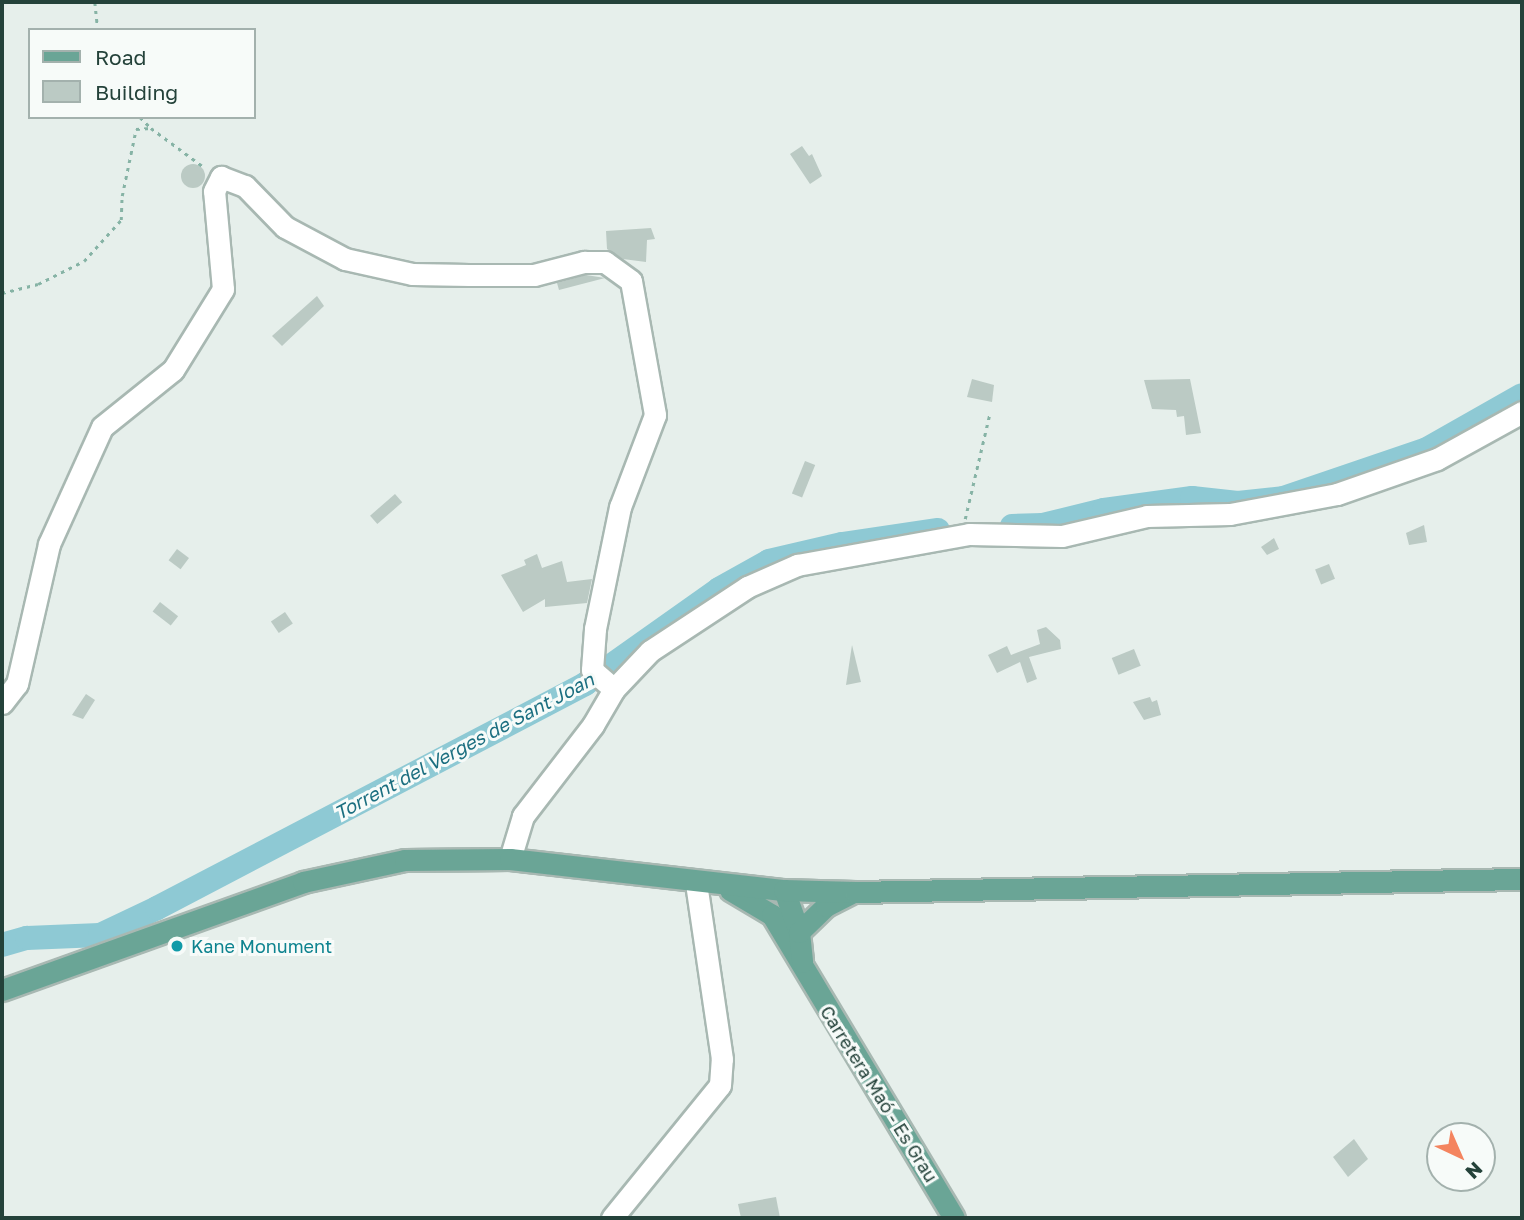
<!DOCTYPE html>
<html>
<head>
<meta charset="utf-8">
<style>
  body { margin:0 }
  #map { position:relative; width:1524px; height:1220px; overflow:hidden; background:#e6efeb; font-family:"Golos Text",sans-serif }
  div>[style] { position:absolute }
  .river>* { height:24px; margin:-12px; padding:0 12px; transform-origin:12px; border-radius:12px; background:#8ec9d4 }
  .building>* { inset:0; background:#bbcac4; transform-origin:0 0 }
  .round { border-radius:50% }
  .path>* { height:2.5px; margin-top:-1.25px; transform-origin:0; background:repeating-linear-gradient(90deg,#86b3a5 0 3.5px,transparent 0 8.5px) }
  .roads { filter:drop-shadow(2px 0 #a8b8b2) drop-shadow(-2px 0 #a8b8b2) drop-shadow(0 2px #a8b8b2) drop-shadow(0 -2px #a8b8b2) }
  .minor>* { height:21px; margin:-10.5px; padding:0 10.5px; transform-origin:10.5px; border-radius:10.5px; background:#fff }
  .major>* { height:21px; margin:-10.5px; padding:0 10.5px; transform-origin:10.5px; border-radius:10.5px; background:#6aa596 }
  .dots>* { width:19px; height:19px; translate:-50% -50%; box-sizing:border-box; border:4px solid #f7fbf9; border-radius:50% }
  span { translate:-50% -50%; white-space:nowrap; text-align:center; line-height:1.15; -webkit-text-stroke:6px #f7fbf9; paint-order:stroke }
  .culture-label { font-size:18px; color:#0d838f }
  .left { translate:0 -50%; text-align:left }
  .street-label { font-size:18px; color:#24423a }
  .water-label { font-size:19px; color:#1c6f80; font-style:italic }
  .frame { position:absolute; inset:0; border:4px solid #24423a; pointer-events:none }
  .legend { position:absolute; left:28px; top:28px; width:228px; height:91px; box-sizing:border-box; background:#f7fbf9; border:2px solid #a3b1ad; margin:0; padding:9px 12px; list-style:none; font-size:21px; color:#24423a }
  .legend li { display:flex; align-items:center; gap:14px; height:35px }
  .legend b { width:35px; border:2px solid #a3b1ad }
  .north { position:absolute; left:1426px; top:1122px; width:70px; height:70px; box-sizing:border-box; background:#f7fbf9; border:2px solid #a3b1ad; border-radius:50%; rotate:136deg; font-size:19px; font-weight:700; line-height:28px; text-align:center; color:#24423a }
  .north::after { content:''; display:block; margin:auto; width:24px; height:32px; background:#f4845f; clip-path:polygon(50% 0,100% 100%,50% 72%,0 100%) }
</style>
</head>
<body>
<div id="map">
  <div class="river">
    <div style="left:1012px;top:526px;width:31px;rotate:-2deg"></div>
    <div style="left:1043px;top:525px;width:63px;rotate:-13.8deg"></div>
    <div style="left:1104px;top:510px;width:89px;rotate:-7.8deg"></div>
    <div style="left:1192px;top:498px;width:46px;rotate:6.2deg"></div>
    <div style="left:1238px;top:503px;width:45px;rotate:-6.3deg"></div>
    <div style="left:1283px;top:498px;width:152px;rotate:-18.8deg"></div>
    <div style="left:1427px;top:449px;width:109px;rotate:-29.6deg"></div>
    <div style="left:2px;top:945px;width:26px;rotate:-16deg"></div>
    <div style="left:27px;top:938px;width:73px;rotate:-2.4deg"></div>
    <div style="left:100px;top:935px;width:63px;rotate:-25.3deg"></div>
    <div style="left:157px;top:908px;width:483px;rotate:-27.6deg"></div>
    <div style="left:585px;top:684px;width:164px;rotate:-35.3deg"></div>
    <div style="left:719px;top:589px;width:57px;rotate:-29.2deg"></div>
    <div style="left:769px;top:561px;width:75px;rotate:-13.1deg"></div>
    <div style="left:842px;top:544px;width:97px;rotate:-8.3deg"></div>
  </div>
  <div class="building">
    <div style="clip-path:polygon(802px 146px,809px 156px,812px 154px,822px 176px,810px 184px,790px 154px)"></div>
    <div class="round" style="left:181px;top:164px;width:24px;height:24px"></div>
    <div style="clip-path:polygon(651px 228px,655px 239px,647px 240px,646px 262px,623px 259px,607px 249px,606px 231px)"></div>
    <div style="clip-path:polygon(586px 275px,605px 278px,559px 290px,557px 283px)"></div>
    <div style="clip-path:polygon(317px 296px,324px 306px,282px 346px,272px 336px)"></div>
    <div style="clip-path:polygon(972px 379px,994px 385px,992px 402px,967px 397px)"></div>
    <div style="clip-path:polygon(1190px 379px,1201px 433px,1186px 435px,1184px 416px,1177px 417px,1176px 410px,1152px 409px,1144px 380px)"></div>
    <div style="left:805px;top:461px;width:11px;height:35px;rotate:22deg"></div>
    <div style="left:395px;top:494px;width:11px;height:33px;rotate:49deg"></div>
    <div style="clip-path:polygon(1424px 525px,1427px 542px,1409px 545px,1406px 533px)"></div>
    <div style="clip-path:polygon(1274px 538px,1279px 549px,1267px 555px,1261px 547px)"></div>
    <div style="left:177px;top:549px;width:15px;height:14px;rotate:37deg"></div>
    <div style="clip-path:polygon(537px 554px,542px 568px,562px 561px,567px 582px,592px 579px,587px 603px,545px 607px,545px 599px,523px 612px,501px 575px,526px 565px,524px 560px)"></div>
    <div style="left:1329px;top:564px;width:16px;height:15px;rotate:68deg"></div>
    <div style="left:160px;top:602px;width:23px;height:12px;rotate:38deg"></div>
    <div style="left:285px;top:612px;width:14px;height:17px;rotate:56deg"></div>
    <div style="clip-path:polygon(1046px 627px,1060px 640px,1061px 649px,1029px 657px,1037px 679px,1027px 683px,1020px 662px,997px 673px,988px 655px,1007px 646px,1011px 655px,1040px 644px,1037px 630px)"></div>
    <div style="clip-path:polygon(852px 645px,861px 682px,846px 685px)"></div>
    <div style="left:1134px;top:649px;width:18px;height:24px;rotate:68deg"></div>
    <div style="clip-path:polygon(86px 694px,95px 700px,83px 719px,72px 715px)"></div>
    <div style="clip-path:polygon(1150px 697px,1152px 702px,1157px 700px,1161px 715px,1144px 720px,1133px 702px)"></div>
    <div style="clip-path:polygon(1354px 1139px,1368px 1159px,1348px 1177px,1333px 1157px)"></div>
    <div style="clip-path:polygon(776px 1197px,780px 1218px,741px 1218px,738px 1204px)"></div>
  </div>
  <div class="path">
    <div style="left:95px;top:2px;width:28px;rotate:84deg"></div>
    <div style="left:140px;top:117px;width:14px;rotate:45deg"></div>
    <div style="left:2px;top:293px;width:37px;rotate:-14deg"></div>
    <div style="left:38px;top:284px;width:51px;rotate:-26.6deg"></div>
    <div style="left:84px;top:261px;width:55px;rotate:-47.9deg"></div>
    <div style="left:121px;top:220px;width:24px;rotate:-88deg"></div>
    <div style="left:122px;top:196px;width:68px;rotate:-78.2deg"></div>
    <div style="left:136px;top:129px;width:15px;rotate:-4deg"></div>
    <div style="left:151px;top:128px;width:67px;rotate:36.5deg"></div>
    <div style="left:965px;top:519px;width:110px;rotate:-76.8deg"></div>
  </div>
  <div class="roads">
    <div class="minor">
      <div style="left:2px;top:703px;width:24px;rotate:-52deg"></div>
      <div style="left:17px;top:684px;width:144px;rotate:-77.1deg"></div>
      <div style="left:49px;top:544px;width:128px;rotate:-65.6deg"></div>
      <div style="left:102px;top:427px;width:91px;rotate:-38.8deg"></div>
      <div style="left:173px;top:370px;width:95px;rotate:-58.3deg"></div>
      <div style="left:223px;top:289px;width:98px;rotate:-95.2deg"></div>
      <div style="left:214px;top:191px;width:16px;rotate:-63deg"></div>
      <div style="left:221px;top:177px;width:26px;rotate:21deg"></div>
      <div style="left:245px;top:186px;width:57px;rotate:45.7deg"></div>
      <div style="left:285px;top:227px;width:68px;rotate:28.1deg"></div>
      <div style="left:345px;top:259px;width:69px;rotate:12.6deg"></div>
      <div style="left:412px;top:274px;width:57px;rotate:1deg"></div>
      <div style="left:469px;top:275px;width:65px"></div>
      <div style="left:534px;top:275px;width:52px;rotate:-14.6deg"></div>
      <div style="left:584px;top:262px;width:21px"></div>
      <div style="left:605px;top:262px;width:32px;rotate:36deg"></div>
      <div style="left:631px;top:281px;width:136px;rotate:79.8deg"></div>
      <div style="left:655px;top:415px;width:98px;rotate:110.8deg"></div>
      <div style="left:620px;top:507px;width:125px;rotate:101.6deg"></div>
      <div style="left:595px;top:629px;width:41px;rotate:94.2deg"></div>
      <div style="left:592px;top:670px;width:29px;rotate:41deg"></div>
      <div style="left:510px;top:859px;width:45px;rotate:-73.2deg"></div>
      <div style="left:523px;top:816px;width:115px;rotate:-52.4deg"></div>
      <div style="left:593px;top:725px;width:42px;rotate:-59.7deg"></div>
      <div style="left:614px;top:689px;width:52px;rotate:-46.5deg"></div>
      <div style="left:650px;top:651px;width:116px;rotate:-33.4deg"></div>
      <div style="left:747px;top:587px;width:55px;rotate:-23.7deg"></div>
      <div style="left:797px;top:565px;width:175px;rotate:-10.2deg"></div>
      <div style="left:969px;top:534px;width:93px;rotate:1.2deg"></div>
      <div style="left:1062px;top:536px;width:87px;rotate:-13.2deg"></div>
      <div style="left:1147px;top:516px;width:83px;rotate:-1.4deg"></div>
      <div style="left:1230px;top:514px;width:109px;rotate:-10.6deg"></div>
      <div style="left:1337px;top:494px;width:106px;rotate:-19.3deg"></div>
      <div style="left:1437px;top:459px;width:97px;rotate:-28.9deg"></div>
      <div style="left:612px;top:1218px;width:171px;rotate:-50.9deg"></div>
      <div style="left:720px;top:1085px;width:26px;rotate:-86deg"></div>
      <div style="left:722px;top:1059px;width:179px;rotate:-98.4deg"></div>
    </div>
    <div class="major">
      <div style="left:730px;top:890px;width:49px;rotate:30.8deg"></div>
      <div style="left:772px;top:915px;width:353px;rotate:59deg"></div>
      <div style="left:784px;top:890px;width:45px;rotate:70.3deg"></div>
      <div style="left:799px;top:932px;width:30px;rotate:84deg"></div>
      <div style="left:799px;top:932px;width:37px;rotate:-44deg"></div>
      <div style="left:826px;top:906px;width:27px;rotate:-27deg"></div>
      <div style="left:2px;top:990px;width:320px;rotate:-19.7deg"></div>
      <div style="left:303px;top:882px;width:104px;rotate:-12.2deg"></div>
      <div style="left:405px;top:860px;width:105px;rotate:-0.5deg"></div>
      <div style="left:510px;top:859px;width:276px;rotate:6.5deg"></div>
      <div style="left:784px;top:890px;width:71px;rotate:1.6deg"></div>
      <div style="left:855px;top:892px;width:667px;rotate:-1.12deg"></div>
    </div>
  </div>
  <div class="dots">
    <div style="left:177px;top:946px;background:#0f9aa8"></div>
  </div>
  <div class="culture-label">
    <span class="left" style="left:191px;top:946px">Kane Monument</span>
  </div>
  <div class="street-label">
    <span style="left:879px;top:1094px;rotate:58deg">Carretera Maó - Es Grau</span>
  </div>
  <div class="water-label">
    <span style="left:464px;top:746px;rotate:-28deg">Torrent del Verges de Sant Joan</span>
  </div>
  <div class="frame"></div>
  <ul class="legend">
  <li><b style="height:9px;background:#6aa596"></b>Road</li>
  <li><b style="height:19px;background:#bbcac4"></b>Building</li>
  </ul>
  <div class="north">N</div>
</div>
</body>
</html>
